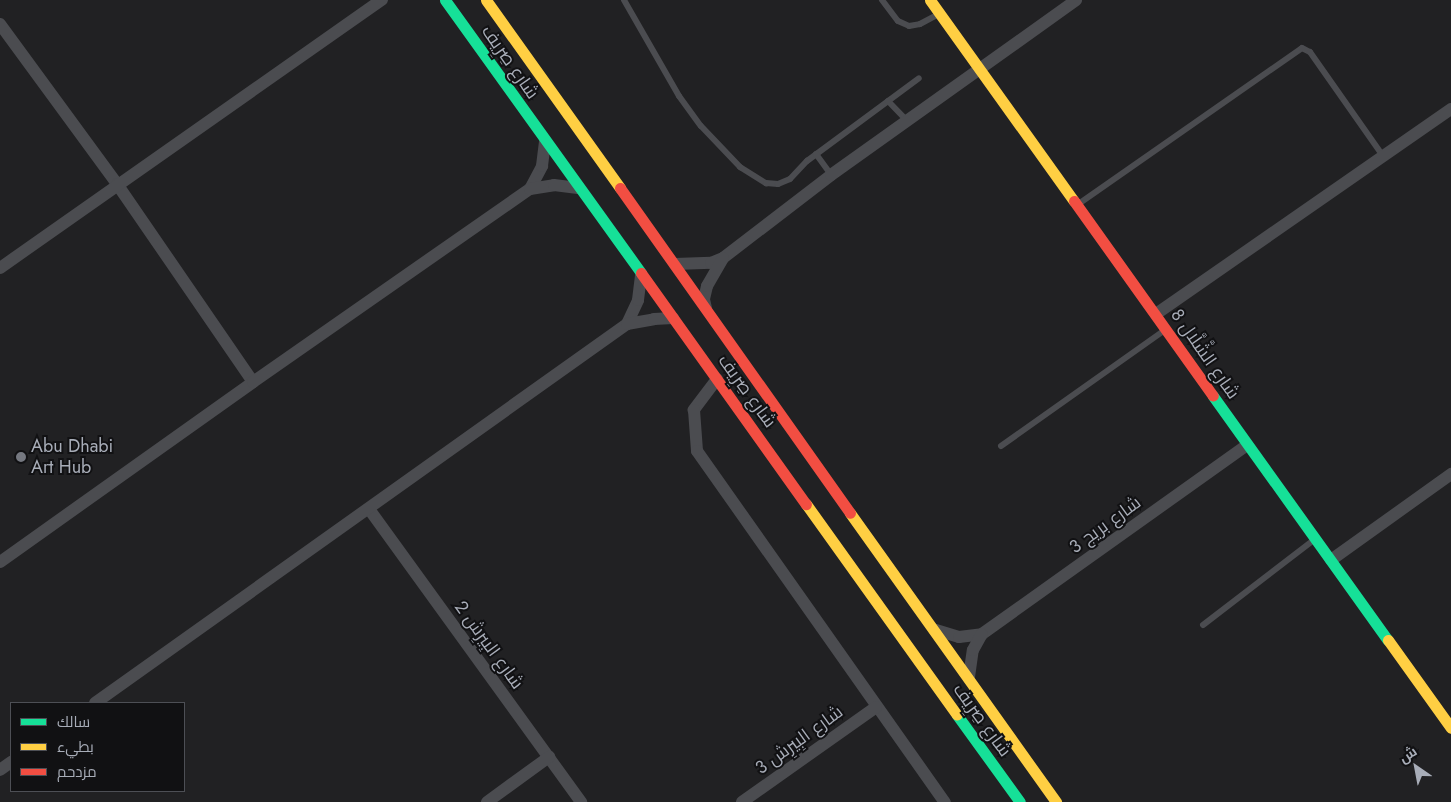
<!DOCTYPE html>
<html>
<head>
<meta charset="utf-8">
<style>
  body { margin:0 }
  #map { position:relative; width:1451px; height:802px; overflow:hidden; background:#171717; font-family:Jost,Cairo,sans-serif }
  div>[style] { position:absolute }
  .built>* { inset:0; background:#212123 }
  .lane>* { height:6px; margin:-3px; padding:0 3px; transform-origin:3px; border-radius:3px; background:#4b4c50 }
  .street>* { height:12px; margin:-6px; padding:0 6px; transform-origin:6px; border-radius:6px; background:#4b4c50 }
  .fast>* { height:11px; margin:-5.5px; padding:0 5.5px; transform-origin:5.5px; border-radius:5.5px; background:#16e098 }
  .slow>* { height:11px; margin:-5.5px; padding:0 5.5px; transform-origin:5.5px; border-radius:5.5px; background:#ffcf43 }
  .jam>* { height:11px; margin:-5.5px; padding:0 5.5px; transform-origin:5.5px; border-radius:5.5px; background:#f24e42 }
  .dots>* { width:14px; height:14px; translate:-50% -50%; box-sizing:border-box; border:2px solid #111113; border-radius:50% }
  span { translate:-50% -50%; white-space:nowrap; text-align:center; line-height:1.15; -webkit-text-stroke:4px #111113; paint-order:stroke }
  .street-label { font-size:18px; color:#a8adb8 }
  .poi-label { font-size:18px; color:#a8adb8 }
  .left { translate:0 -50%; text-align:left }
  .legend { position:absolute; left:10px; top:702px; width:175px; height:90px; box-sizing:border-box; background:#111113; border:1px solid #4d4f55; margin:0; padding:6px 9px; list-style:none; font-size:15px; color:#a8adb8 }
  .legend li { display:flex; align-items:center; gap:10px; height:25px }
  .legend b { width:25px; border:1px solid #4d4f55 }
  .north { position:absolute; left:1391px; top:742px; width:50px; height:50px; -webkit-text-stroke:4px #111113; paint-order:stroke; rotate:327deg; font-size:14px; font-weight:700; line-height:20px; text-align:center; color:#a8adb8 }
  .north::after { content:''; display:block; margin:auto; width:18px; height:22px; background:#a8adb8; clip-path:polygon(50% 0,100% 100%,50% 72%,0 100%) }
</style>
</head>
<body>
<div id="map">
  <div class="built">
    <div style="clip-path:polygon(evenodd,0 0,1451px 0,1451px 802px,0 802px,0 0,11px 703px,184px 703px,184px 791px,11px 791px,11px 703px)"></div>
  </div>
  <div class="lane">
    <div style="left:624px;top:0;width:111px;rotate:60.2deg"></div>
    <div style="left:679px;top:96px;width:37px;rotate:54deg"></div>
    <div style="left:701px;top:126px;width:57px;rotate:46.4deg"></div>
    <div style="left:740px;top:167px;width:31px;rotate:32deg"></div>
    <div style="left:766px;top:183px;width:12px;rotate:5deg"></div>
    <div style="left:778px;top:184px;width:13px;rotate:-23deg"></div>
    <div style="left:790px;top:179px;width:25px;rotate:-47deg"></div>
    <div style="left:807px;top:161px;width:139px;rotate:-36.5deg"></div>
    <div style="left:882px;top:0;width:26px;rotate:53deg"></div>
    <div style="left:898px;top:21px;width:12px;rotate:24deg"></div>
    <div style="left:909px;top:26px;width:11px;rotate:-10deg"></div>
    <div style="left:920px;top:24px;width:21px;rotate:-28deg"></div>
    <div style="left:888px;top:101px;width:28px;rotate:46deg"></div>
    <div style="left:816px;top:154px;width:26px;rotate:54deg"></div>
    <div style="left:1077px;top:205px;width:274px;rotate:-34.9deg"></div>
    <div style="left:1302px;top:48px;width:9px;rotate:27deg"></div>
    <div style="left:1310px;top:52px;width:127px;rotate:54.9deg"></div>
    <div style="left:1001px;top:446px;width:201px;rotate:-35.3deg"></div>
    <div style="left:1203px;top:625px;width:141px;rotate:-37.5deg"></div>
  </div>
  <div class="street">
    <div style="left:0;top:24px;width:198px;rotate:53.8deg"></div>
    <div style="left:117px;top:184px;width:240px;rotate:55.5deg"></div>
    <div style="left:530px;top:189px;width:26px;rotate:-62deg"></div>
    <div style="left:542px;top:166px;width:24px;rotate:-83deg"></div>
    <div style="left:675px;top:264px;width:36px;rotate:-2deg"></div>
    <div style="left:711px;top:263px;width:13px;rotate:-23deg"></div>
    <div style="left:723px;top:258px;width:136px;rotate:-37.5deg"></div>
    <div style="left:831px;top:175px;width:301px;rotate:-35.5deg"></div>
    <div style="left:0;top:268px;width:467px;rotate:-35.1deg"></div>
    <div style="left:706px;top:308px;width:9px;rotate:-103deg"></div>
    <div style="left:704px;top:299px;width:13px;rotate:-77deg"></div>
    <div style="left:707px;top:286px;width:32px;rotate:-60deg"></div>
    <div style="left:1156px;top:314px;width:359px;rotate:-34.8deg"></div>
    <div style="left:627px;top:324px;width:26px;rotate:-65deg"></div>
    <div style="left:638px;top:300px;width:26px;rotate:-83deg"></div>
    <div style="left:717px;top:379px;width:39px;rotate:127deg"></div>
    <div style="left:694px;top:410px;width:41px;rotate:85.8deg"></div>
    <div style="left:697px;top:451px;width:430px;rotate:54.8deg"></div>
    <div style="left:369px;top:509px;width:362px;rotate:54.1deg"></div>
    <div style="left:1331px;top:560px;width:148px;rotate:-35.6deg"></div>
    <div style="left:0;top:562px;width:310px;rotate:-35.4deg"></div>
    <div style="left:253px;top:382px;width:338px;rotate:-34.9deg"></div>
    <div style="left:530px;top:189px;width:24px;rotate:-9deg"></div>
    <div style="left:554px;top:185px;width:24px;rotate:7deg"></div>
    <div style="left:936px;top:630px;width:24px;rotate:17deg"></div>
    <div style="left:959px;top:637px;width:23px;rotate:-7deg"></div>
    <div style="left:982px;top:634px;width:325px;rotate:-35.5deg"></div>
    <div style="left:969px;top:677px;width:27px;rotate:-82deg"></div>
    <div style="left:973px;top:650px;width:18px;rotate:-61deg"></div>
    <div style="left:95px;top:703px;width:653px;rotate:-35.47deg"></div>
    <div style="left:627px;top:324px;width:27px;rotate:-10deg"></div>
    <div style="left:654px;top:319px;width:19px;rotate:-3deg"></div>
    <div style="left:0;top:770px;width:14px;rotate:-36deg"></div>
    <div style="left:487px;top:802px;width:77px;rotate:-36deg"></div>
    <div style="left:742px;top:802px;width:164px;rotate:-35.3deg"></div>
  </div>
  <div class="fast">
    <div style="left:445px;top:0;width:336px;rotate:54.3deg"></div>
    <div style="left:1213px;top:396px;width:300px;rotate:54.4deg"></div>
    <div style="left:957px;top:715px;width:107px;rotate:54.1deg"></div>
  </div>
  <div class="slow">
    <div style="left:486px;top:0;width:231px;rotate:54.5deg"></div>
    <div style="left:930px;top:0;width:247px;rotate:54.4deg"></div>
    <div style="left:806px;top:504px;width:259px;rotate:54.4deg"></div>
    <div style="left:850px;top:513px;width:355px;rotate:54.5deg"></div>
    <div style="left:1388px;top:640px;width:108px;rotate:54.4deg"></div>
  </div>
  <div class="jam">
    <div style="left:620px;top:188px;width:398px;rotate:54.7deg"></div>
    <div style="left:1074px;top:201px;width:239px;rotate:54.5deg"></div>
    <div style="left:641px;top:273px;width:284px;rotate:54.5deg"></div>
  </div>
  <div class="dots">
    <div style="left:21px;top:457px;background:#757880"></div>
  </div>
  <div class="street-label">
    <span style="left:510px;top:62px;rotate:55deg">شارع صِرِيف</span>
    <span style="left:1205px;top:354px;rotate:55deg">شارع الشَّلَّال 8</span>
    <span style="left:747px;top:391px;rotate:54deg">شارع صِرِيف</span>
    <span style="left:1105px;top:525px;rotate:-36deg">شارع بريج 3</span>
    <span style="left:489px;top:645px;rotate:54deg">شارع البِيرِش 2</span>
    <span style="left:982px;top:720px;rotate:54deg">شارع صِرِيف</span>
    <span style="left:799px;top:740px;rotate:-36deg">شارع البِيرِش 3</span>
  </div>
  <div class="poi-label">
    <span class="left" style="left:31px;top:457px">Abu Dhabi<br>Art Hub</span>
  </div>
  <ul class="legend">
  <li><b style="height:6px;background:#16e098"></b>سالك</li>
  <li><b style="height:6px;background:#ffcf43"></b>بطيء</li>
  <li><b style="height:6px;background:#f24e42"></b>مزدحم</li>
  </ul>
  <div class="north">ش</div>
</div>
</body>
</html>
